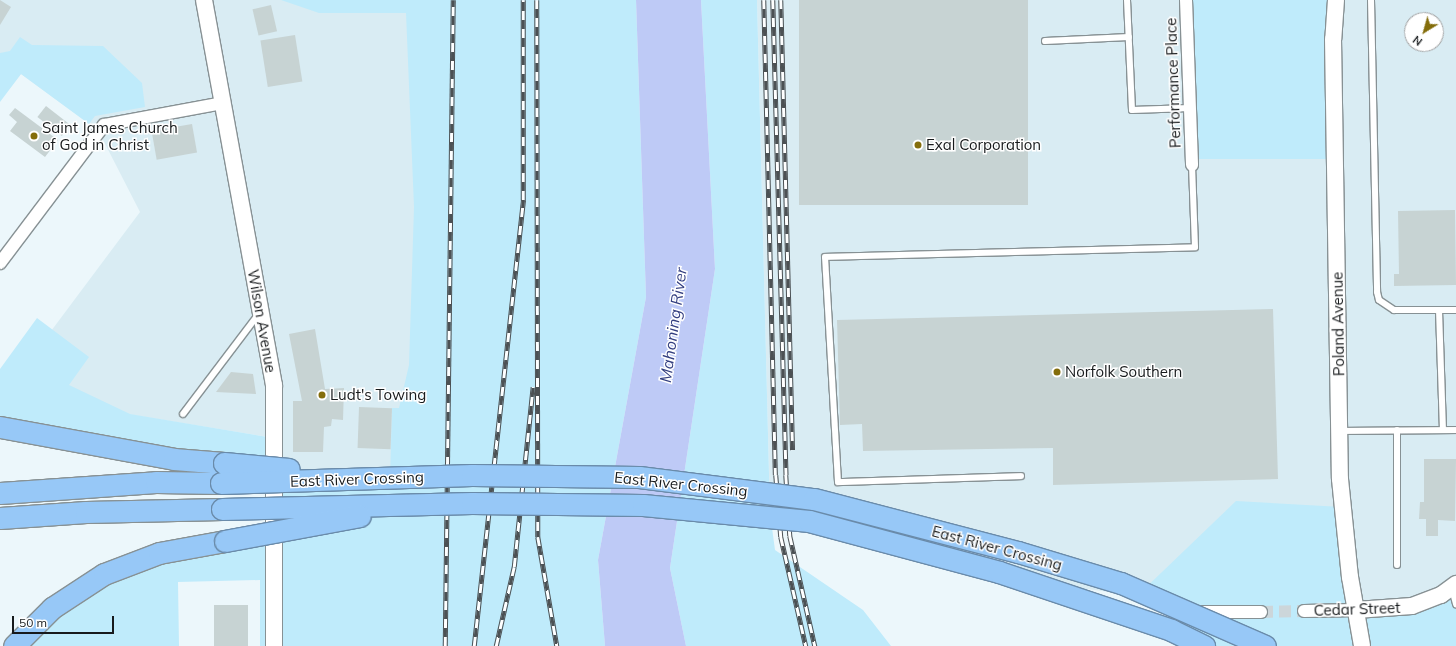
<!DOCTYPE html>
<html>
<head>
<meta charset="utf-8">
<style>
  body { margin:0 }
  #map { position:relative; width:1456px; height:646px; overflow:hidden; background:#ecf7fb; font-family:Mulish,sans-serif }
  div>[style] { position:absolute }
  .built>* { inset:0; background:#d9ecf3 }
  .green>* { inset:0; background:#bfebfb; transform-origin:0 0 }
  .water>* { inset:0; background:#becaf6 }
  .building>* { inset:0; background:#c7d3d3; transform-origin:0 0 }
  .street-tunnel>* { height:12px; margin-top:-6px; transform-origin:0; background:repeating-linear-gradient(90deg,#ccd6da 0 12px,transparent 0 18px) }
  .roads { filter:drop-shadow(1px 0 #879194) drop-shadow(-1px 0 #879194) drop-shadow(0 1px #879194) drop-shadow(0 -1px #879194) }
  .lane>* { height:6px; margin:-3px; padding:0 3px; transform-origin:3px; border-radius:3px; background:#fff }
  .street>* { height:12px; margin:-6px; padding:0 6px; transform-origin:6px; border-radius:6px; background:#fff }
  .secondary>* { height:16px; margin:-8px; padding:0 8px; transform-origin:8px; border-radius:8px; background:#fff }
  .highway>* { height:21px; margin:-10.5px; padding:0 10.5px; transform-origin:10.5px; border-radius:10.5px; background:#97c8f7 }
  .rail>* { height:4.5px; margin-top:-2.25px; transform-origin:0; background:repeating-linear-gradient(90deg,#fff 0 9px,#4c5154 0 18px); box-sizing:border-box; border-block:1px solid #4c5154 }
  .bridges { filter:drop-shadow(1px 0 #6a8baa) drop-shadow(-1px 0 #6a8baa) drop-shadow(0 1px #6a8baa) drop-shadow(0 -1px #6a8baa) }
  .highway-bridge>* { height:21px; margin:-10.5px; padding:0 10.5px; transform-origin:10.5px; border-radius:10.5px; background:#97c8f7 }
  .dots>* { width:11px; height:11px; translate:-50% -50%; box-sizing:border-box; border:2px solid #fff; border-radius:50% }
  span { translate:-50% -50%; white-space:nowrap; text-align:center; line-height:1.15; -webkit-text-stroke:3px #fff; paint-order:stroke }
  .street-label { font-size:15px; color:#171a1c }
  .poi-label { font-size:15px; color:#171a1c }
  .left { translate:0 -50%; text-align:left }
  .water-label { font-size:16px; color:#343f80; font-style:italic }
  .north { position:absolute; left:1404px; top:12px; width:40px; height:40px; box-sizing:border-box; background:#fff; border:1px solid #a2a3a4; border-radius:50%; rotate:217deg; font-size:11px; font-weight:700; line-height:16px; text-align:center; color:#171a1c }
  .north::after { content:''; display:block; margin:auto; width:14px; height:18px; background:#846d0b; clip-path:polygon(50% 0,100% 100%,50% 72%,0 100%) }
  .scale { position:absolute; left:12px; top:616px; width:102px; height:18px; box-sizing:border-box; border:2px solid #171a1c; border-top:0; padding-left:5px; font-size:12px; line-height:14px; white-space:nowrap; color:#171a1c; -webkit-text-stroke:3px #fff; paint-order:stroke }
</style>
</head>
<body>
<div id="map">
  <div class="built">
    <div style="clip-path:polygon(0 0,453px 0,446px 476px,274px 481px,274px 438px,4px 394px,140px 212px,98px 130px,21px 74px,10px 88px,0 81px)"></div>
    <div style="clip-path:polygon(evenodd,757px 0,1456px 0,1456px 584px,1412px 606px,1137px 596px,1088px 589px,1059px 592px,770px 513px,757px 0,1412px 20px,1436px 20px,1436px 44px,1412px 44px,1412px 20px)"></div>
  </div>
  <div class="green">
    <div style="clip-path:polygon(281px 0,636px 0,646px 297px,598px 560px,605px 646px,260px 646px,260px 580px,178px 582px,179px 646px,14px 646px,104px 574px,274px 532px,274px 481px,0 427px,0 369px,37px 318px,89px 357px,69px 385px,130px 414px,274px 438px,271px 468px,390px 478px,392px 408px,399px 408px,409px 365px,414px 207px,406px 13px,319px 13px)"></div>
    <div style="clip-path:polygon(701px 0,757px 0,770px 513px,775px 550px,863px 610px,891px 646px,686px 646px,670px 568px,715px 269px)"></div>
    <div style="left:1186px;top:0;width:150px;height:159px"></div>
    <div style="clip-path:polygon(20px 37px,32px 45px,103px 46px,142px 83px,145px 107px,95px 116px,89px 124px,21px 74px,0 102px,0 53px,10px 51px)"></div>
    <div style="clip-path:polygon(1236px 501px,1342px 507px,1356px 610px,1391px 610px,1456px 584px,1456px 646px,1204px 646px,1187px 638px,1191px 611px,1137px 596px)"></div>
  </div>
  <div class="water">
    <div style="clip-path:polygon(636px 0,701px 0,715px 269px,670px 568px,686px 646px,605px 646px,598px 560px,646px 297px)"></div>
  </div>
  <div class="building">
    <div style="clip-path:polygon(0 0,11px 7px,0 25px)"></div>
    <div style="left:799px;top:0;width:229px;height:205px"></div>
    <div style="left:271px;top:5px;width:27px;height:19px;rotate:77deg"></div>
    <div style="left:295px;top:35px;width:47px;height:35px;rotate:81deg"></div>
    <div style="left:46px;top:106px;width:31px;height:14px;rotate:38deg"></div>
    <div style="clip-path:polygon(15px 108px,58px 140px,45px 157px,10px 131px,17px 122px,9px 115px)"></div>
    <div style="left:192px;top:124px;width:29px;height:41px;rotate:80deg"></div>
    <div style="clip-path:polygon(1455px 210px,1456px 285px,1394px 286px,1394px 274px,1399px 274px,1398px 211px)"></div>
    <div style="clip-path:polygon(1273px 309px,1278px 479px,1053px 485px,1053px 448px,863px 451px,862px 424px,840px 425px,837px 320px)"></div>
    <div style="clip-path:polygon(315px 329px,325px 389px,344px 388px,343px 420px,332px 419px,331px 426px,324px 427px,323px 452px,293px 452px,293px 401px,302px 401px,289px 334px)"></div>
    <div style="clip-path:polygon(231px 372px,253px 374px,256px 394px,216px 392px)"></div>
    <div style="left:359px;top:407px;width:33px;height:41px;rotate:2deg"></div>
    <div style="clip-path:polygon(1424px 459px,1456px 459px,1455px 521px,1438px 520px,1438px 536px,1426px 536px,1426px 519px,1419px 519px,1420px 502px,1424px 502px)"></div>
    <div style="left:214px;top:605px;width:34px;height:41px"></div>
  </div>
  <div class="street-tunnel">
    <div style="left:1261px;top:612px;width:43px;rotate:-1.3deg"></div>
  </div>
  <div class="roads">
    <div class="lane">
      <div style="left:1127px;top:0;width:110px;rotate:87.4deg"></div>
      <div style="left:1132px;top:110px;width:58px;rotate:-2deg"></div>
      <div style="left:1371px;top:0;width:292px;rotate:88.8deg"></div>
      <div style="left:1377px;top:292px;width:8px;rotate:76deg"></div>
      <div style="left:1379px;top:300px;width:18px;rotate:34deg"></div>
      <div style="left:1394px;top:310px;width:62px"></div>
      <div style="left:1045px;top:41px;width:84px;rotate:-2.7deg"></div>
      <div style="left:1439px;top:310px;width:120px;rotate:88.1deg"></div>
      <div style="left:183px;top:414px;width:124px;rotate:-52.9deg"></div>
      <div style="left:1397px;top:430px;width:135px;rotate:90deg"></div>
      <div style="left:1340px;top:431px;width:116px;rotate:-0.5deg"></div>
      <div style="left:1021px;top:476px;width:183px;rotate:178.1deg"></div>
      <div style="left:838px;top:482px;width:225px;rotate:-93.3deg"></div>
      <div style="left:825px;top:257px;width:370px;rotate:-1.5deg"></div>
      <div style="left:1195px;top:247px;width:82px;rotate:-92.1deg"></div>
      <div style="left:1452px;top:589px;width:16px;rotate:75deg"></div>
    </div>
    <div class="street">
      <div style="left:1186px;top:0;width:165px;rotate:87.9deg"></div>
      <div style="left:0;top:263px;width:173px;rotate:-53deg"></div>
      <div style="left:104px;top:125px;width:121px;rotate:-10.5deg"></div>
      <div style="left:1304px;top:611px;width:52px;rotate:-1.1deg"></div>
      <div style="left:1200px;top:612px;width:61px"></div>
    </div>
    <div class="secondary">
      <div style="left:204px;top:0;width:391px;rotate:79.7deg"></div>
      <div style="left:274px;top:385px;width:261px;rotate:90deg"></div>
      <div style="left:1336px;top:0;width:39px;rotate:94deg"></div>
      <div style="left:1333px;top:39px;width:440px;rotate:89.1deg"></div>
      <div style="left:1340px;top:479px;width:99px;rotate:84.2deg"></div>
      <div style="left:1350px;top:577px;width:70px;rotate:80.1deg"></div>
      <div style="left:1356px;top:610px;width:56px;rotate:-4.1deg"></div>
      <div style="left:1412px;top:606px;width:31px;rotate:-21deg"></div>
      <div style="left:1441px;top:595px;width:19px;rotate:-36deg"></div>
    </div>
    <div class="highway">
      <div style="left:0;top:427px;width:177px;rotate:10.4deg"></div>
      <div style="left:174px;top:459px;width:50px;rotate:4.6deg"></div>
      <div style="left:0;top:493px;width:156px;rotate:-4deg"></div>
      <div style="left:156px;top:482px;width:65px;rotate:0.9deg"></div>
      <div style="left:0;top:518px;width:86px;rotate:-4deg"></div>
      <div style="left:86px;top:512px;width:136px;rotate:-1.3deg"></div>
      <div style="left:14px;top:646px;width:54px;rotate:-45deg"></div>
      <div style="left:52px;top:608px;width:62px;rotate:-33.2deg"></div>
      <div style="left:104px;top:574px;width:59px;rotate:-20.9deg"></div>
      <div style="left:159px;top:553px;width:67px;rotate:-10.3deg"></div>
    </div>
  </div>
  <div class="rail">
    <div style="left:537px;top:0;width:537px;rotate:89.89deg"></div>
    <div style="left:538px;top:537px;width:111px;rotate:80.1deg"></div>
    <div style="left:764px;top:0;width:475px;rotate:88.6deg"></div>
    <div style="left:776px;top:475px;width:62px;rotate:85.4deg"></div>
    <div style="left:781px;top:537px;width:112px;rotate:77.1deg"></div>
    <div style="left:773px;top:0;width:475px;rotate:88.4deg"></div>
    <div style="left:786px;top:475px;width:61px;rotate:86.2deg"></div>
    <div style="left:790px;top:536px;width:113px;rotate:77.2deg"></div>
    <div style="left:781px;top:0;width:450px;rotate:88.5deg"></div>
    <div style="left:445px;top:646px;width:646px;rotate:-89.29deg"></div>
    <div style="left:474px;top:646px;width:449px;rotate:-83.7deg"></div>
    <div style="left:523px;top:200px;width:200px;rotate:-90deg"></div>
    <div style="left:496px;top:646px;width:81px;rotate:-77.2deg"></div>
    <div style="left:514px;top:567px;width:181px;rotate:-84deg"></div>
  </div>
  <div class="bridges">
    <div class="highway-bridge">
      <div style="left:224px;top:463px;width:65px;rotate:5.3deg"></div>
      <div style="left:221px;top:483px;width:251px;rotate:-1.8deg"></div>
      <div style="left:472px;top:475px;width:167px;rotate:0.7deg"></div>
      <div style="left:639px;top:477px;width:176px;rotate:7.2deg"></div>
      <div style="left:814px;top:499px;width:211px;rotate:14.6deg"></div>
      <div style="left:1018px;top:552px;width:108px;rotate:16.8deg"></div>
      <div style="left:1121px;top:583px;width:157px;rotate:23.6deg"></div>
      <div style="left:222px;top:509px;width:250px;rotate:-1.4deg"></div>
      <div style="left:472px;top:503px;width:171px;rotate:0.7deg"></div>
      <div style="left:643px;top:505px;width:167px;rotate:5.5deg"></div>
      <div style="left:809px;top:521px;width:197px;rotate:15deg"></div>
      <div style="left:999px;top:572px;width:182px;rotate:18.6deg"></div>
      <div style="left:1171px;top:630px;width:37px;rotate:26deg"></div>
      <div style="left:225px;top:541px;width:137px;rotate:-10.5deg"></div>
    </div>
  </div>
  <div class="dots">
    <div style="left:34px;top:136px;background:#846d0b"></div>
    <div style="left:918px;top:145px;background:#846d0b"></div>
    <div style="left:1057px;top:372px;background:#846d0b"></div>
    <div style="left:322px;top:395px;background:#846d0b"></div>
  </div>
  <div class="street-label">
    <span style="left:1173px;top:83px;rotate:-92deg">Performance Place</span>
    <span style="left:262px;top:321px;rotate:80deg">Wilson Avenue</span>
    <span style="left:1338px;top:324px;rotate:-91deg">Poland Avenue</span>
    <span style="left:357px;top:479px;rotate:-2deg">East River Crossing</span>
    <span style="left:681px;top:484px;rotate:6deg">East River Crossing</span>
    <span style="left:997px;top:548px;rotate:15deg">East River Crossing</span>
    <span style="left:1357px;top:609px;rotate:-2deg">Cedar Street</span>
  </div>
  <div class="poi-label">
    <span class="left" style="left:42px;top:136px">Saint James Church<br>of God in Christ</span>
    <span class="left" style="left:926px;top:145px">Exal Corporation</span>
    <span class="left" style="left:1065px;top:372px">Norfolk Southern</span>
    <span class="left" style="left:330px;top:395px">Ludt's Towing</span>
  </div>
  <div class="water-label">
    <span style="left:673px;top:325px;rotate:-82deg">Mahoning River</span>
  </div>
  <div class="north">N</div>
  <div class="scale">50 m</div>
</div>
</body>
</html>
